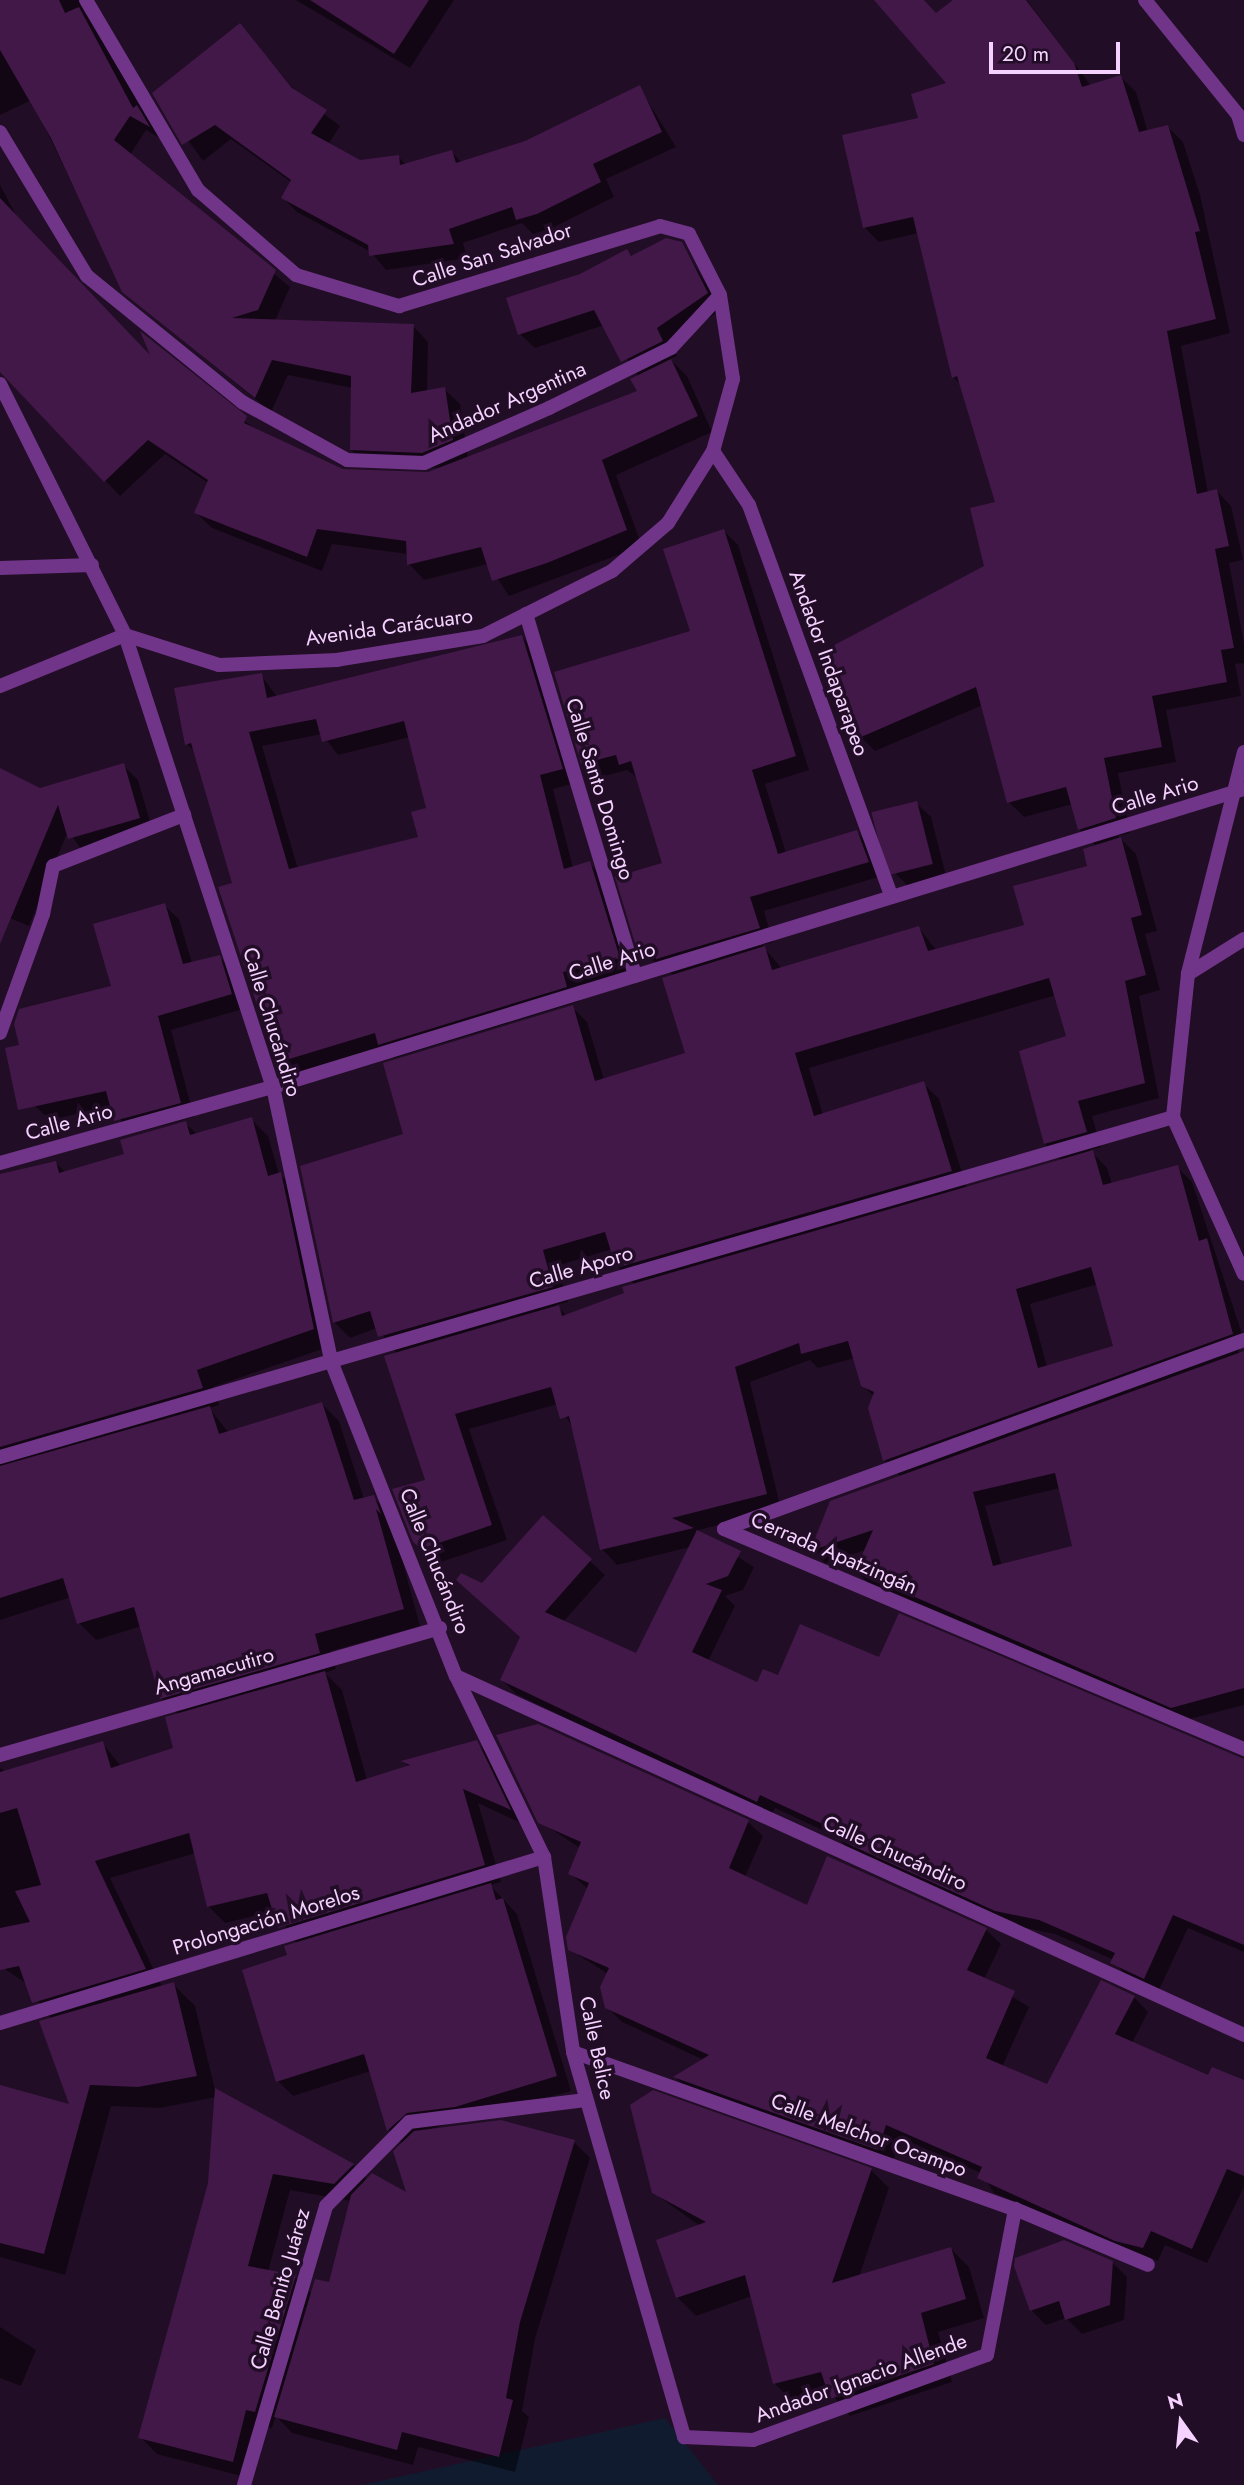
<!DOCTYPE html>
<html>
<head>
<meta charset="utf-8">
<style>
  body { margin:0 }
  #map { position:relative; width:1244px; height:2485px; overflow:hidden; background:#220d26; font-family:Jost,sans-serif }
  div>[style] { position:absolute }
  .green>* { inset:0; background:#101b30 }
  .shadow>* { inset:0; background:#0007 }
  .building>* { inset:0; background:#421848; transform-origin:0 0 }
  .minor>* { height:14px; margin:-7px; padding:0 7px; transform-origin:7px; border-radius:7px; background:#703588 }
  .tertiary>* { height:14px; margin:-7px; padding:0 7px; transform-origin:7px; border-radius:7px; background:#703588 }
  span { translate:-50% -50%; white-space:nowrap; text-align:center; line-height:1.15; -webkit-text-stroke:7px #220d26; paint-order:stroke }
  .street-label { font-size:21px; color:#f5d2ff }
  .north { position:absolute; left:1146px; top:2387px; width:70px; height:70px; -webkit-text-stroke:5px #220d26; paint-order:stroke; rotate:345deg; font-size:19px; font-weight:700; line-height:28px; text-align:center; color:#f5d2ff }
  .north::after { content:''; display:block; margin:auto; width:24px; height:32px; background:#f5d2ff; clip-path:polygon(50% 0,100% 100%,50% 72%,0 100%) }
  .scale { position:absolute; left:989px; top:42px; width:131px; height:32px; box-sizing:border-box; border:4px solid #f5d2ff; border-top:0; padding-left:9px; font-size:21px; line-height:24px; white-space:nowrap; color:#f5d2ff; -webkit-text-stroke:5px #220d26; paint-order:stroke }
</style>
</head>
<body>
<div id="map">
  <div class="green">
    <div style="clip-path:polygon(665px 2418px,718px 2485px,362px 2485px)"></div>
  </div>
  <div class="shadow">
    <div style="clip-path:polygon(0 0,92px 0,93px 22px,161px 139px,146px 130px,130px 155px,290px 287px,275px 321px,413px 326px,428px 342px,427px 392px,444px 389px,460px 404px,468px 458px,639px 392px,639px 377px,604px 325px,535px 348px,520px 334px,580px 276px,627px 251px,633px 257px,681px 244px,722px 309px,671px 343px,677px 356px,670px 359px,687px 376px,712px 432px,616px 475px,642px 546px,509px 596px,488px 564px,424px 580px,409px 564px,408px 554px,332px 544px,322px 571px,212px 528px,196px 513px,208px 483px,165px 454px,120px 496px,0 370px,0 185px,17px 217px,155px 361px,262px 433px,342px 470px,428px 474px,442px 468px,367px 465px,351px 450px,352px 388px,288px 375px,271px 412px,123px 291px,32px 100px,0 115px)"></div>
    <div style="clip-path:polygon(296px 0,454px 0,410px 68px)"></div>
    <div style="clip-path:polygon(evenodd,877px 0,924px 0,937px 15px,956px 0,1027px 0,1091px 86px,1121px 77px,1136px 92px,1148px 132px,1168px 127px,1183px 142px,1200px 195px,1230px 333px,1181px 346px,1208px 493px,1217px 491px,1231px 506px,1243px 560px,1229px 563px,1244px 644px,1244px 663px,1235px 664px,1241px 696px,1166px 710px,1176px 762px,1118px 773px,1130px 833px,1118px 836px,1136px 854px,1157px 931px,1145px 934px,1160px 990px,1139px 996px,1159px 1098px,1092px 1116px,1101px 1147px,1090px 1150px,1107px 1168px,1112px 1184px,1177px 1167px,1192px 1182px,1244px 1340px,1238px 1352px,1244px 1358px,1244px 1705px,1186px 1720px,870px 1585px,857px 1571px,866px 1550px,825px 1563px,812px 1550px,901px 1477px,884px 1460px,874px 1397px,863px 1385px,855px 1358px,818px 1368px,810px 1360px,750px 1382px,781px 1509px,695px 1531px,754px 1567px,743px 1590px,725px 1596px,735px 1606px,708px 1661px,758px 1684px,880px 1659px,1244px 1762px,1244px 1952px,1188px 1928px,1158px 1992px,1126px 1977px,1114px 1960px,1055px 1934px,1011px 1925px,852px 1852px,837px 1837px,775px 1808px,771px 1816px,516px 1694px,502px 1680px,522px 1638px,482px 1585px,543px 1518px,605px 1575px,563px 1622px,637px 1656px,690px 1547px,617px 1565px,602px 1549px,575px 1431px,558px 1404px,469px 1429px,507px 1540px,438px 1563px,422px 1548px,428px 1481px,397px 1354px,377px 1328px,350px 1338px,334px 1322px,405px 1135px,572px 1007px,587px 1022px,604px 1080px,687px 1054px,675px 976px,640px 952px,664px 864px,638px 778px,627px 770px,597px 778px,583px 763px,692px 632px,724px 531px,738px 545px,809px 770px,765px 784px,786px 853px,857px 832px,871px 847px,882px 876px,764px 911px,773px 942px,762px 945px,782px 969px,919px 928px,937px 951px,1026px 927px,1089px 867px,1096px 846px,1079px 829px,1073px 804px,1024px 817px,1009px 802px,983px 705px,875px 751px,861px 737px,986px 567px,998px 503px,962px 386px,953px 377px,919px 233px,879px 242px,864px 227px,920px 120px,950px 84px,877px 0,1056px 995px,1069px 1037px,1045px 1144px,1062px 1161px,967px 1189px,939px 1099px,923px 1083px,823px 1115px,809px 1068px,1056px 995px,877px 0,612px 1249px,618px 1267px,635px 1285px,626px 1294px,567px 1316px,556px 1305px,568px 1302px,557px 1266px,612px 1249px,877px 0,1098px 1284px,1115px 1348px,1047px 1367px,1030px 1304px,1098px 1284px,877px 0,1060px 1488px,1074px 1548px,1002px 1566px,985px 1506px,1060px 1488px)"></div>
    <div style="clip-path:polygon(240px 25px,297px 93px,340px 126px,328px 145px,360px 162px,398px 157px,407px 165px,452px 152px,462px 163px,526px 142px,639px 87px,676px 147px,606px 179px,614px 197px,552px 228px,533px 234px,522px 223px,463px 243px,467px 258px,386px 270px,371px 252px,297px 212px,283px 198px,291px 182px,231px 139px,203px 161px,154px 93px)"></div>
    <div style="clip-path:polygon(evenodd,522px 637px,536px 652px,576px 783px,553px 789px,573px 868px,589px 863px,603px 877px,633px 972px,576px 986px,580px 1001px,394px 1058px,384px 1048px,292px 1076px,277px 1062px,234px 884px,196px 753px,187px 744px,261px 675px,277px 697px,522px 637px,322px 734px,338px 755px,410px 737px,428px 809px,420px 838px,298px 869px,262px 746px,322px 734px)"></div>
    <div style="clip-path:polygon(123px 765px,138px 780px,153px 832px,84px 853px,68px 831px,29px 926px,0 914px,0 770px,40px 790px)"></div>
    <div style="clip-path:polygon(916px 803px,931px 817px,947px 879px,910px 888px,896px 874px)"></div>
    <div style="clip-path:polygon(164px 905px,179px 919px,192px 963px,219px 957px,233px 971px,246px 1008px,171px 1030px,194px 1117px,130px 1134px,112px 1106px,50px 1120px,35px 1106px)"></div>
    <div style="clip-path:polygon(evenodd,251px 1119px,268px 1136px,279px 1174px,298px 1190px,331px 1346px,213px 1387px,219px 1405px,209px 1408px,229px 1433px,322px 1404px,339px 1421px,364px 1499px,373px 1497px,390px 1514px,420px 1626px,331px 1651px,336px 1669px,325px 1673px,342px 1690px,367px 1780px,409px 1767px,404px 1762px,476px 1742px,493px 1759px,525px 1825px,478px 1803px,501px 1882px,490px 1885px,517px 1914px,571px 2091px,415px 2133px,574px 2142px,590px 2158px,535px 2339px,522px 2411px,529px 2417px,515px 2472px,418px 2447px,413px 2465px,292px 2433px,276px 2416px,272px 2428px,263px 2426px,249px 2478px,157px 2454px,140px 2437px,210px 2183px,216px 2097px,160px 2108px,111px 2106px,65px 2275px,0 2257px,0 2087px,72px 2106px,51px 2019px,27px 1984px,5px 1969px,0 1947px,0 1768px,7px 1772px,102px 1743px,121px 1766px,175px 1749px,179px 1715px,161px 1698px,142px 1626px,96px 1640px,79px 1623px,71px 1597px,0 1620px,0 1176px,56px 1163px,66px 1173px,126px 1156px,185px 1123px,197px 1134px,251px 1119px,196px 1853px,208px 1906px,225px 1923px,275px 1911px,297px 1944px,278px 2081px,293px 2096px,371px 2071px,389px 2130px,403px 2144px,409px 2196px,368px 2180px,353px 2165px,215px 2090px,195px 2006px,173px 1984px,162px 1987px,110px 1878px,196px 1853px,251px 1119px,290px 2190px,351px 2201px,330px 2284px,312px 2294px,295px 2277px,268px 2272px,290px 2190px)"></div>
    <div style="clip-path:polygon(539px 1821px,748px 1822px,763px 1836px,745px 1877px,808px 1907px,986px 1930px,1001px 1944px,984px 1979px,1029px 2007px,1002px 2067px,1048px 2086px,1134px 1997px,1148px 2012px,1132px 2043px,1209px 2078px,1244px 2082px,1244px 2187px,1207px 2263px,1165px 2245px,1158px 2261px,994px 2193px,981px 2173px,901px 2138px,892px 2163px,690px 2092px,676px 2078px,704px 2060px,622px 2022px,607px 2007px,608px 1974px,569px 1949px,588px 1889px,570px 1873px,580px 1848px)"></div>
    <div style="clip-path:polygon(871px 2170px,889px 2188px,859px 2277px,951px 2249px,969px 2267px,984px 2318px,938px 2332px,952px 2382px,850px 2416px,830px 2392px,793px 2402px,774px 2383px,752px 2296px,696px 2316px,677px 2297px,700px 2226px,654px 2193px)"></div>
    <div style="clip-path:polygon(1112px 2262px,1127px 2277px,1124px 2320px,1082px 2334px,1066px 2318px,1046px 2325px,1031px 2310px)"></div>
    <div style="clip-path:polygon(0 2327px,36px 2350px,21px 2386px,0 2378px)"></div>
  </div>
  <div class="building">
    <div style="clip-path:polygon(0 0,59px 0,65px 13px,79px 7px,133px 108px,137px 105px,150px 127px,130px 116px,114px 140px,276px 270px,258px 310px,232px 318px,414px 324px,411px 393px,445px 387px,453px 440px,422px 453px,350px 450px,351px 376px,272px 360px,255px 398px,122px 292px,51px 138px,0 50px)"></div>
    <div style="clip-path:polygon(310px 0,429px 0,394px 54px)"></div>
    <div style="clip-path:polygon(874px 0,924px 0,936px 13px,953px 0,1026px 0,1074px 63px,1082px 87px,1121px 75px,1139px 132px,1168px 125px,1200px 231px,1195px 232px,1216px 319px,1167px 331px,1197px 494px,1217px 489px,1229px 546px,1215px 549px,1234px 648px,1221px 650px,1227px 682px,1152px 696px,1162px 747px,1104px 758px,1116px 818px,1078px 830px,1066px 787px,1007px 803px,976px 687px,859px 738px,823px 651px,984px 566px,970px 508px,995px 502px,957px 376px,952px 378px,913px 217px,863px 228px,842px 135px,918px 118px,911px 94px,946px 83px)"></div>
    <div style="clip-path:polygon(240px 23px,292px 88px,327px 110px,311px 133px,360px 160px,399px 155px,400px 165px,452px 150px,456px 163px,525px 141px,640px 85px,662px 132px,593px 164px,601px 182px,537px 214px,516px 220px,512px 207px,449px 229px,454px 244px,369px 256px,368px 245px,281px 198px,291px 180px,215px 125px,182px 145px,152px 93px)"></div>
    <div style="clip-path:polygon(0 198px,150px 355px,140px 331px,247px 416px,244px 423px,343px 469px,428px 472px,637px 391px,630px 379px,671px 359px,698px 416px,602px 460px,627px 530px,547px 563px,492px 581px,481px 547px,407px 565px,406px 541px,317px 529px,307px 557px,194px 513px,208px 480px,148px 440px,104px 482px,0 372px)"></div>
    <div style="clip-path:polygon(666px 238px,682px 242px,708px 293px,657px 328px,663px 341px,621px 362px,594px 310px,518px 335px,506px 298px,580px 274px,627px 249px,631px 256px)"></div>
    <div style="clip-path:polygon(724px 529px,796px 756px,752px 770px,778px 854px,857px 830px,869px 862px,750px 897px,760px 928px,656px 959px,653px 949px,638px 953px,615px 877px,662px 863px,631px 761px,619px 765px,616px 755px,581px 764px,554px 672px,690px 631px,663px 549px)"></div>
    <div style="clip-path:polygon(evenodd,522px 635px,563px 769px,540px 775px,564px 869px,590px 861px,620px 958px,563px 972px,567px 987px,378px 1045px,375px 1033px,276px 1063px,218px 887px,232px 883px,191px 743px,185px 745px,174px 688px,262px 673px,267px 698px,522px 635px,316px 719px,322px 742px,404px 721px,426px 808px,411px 812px,418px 837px,289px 869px,249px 732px,316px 719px)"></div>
    <div style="clip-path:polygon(124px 763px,140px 818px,68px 839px,58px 805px,0 944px,0 768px,40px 788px)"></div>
    <div style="left:917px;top:801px;width:65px;height:47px;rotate:76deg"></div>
    <div style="clip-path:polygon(1121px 837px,1142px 915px,1131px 918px,1146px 975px,1125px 981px,1145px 1083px,1078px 1101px,1087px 1132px,1044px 1144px,1019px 1051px,1066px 1036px,1049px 978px,795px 1053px,814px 1116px,924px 1081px,952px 1171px,616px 1268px,605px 1232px,543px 1250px,553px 1287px,378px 1337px,370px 1311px,333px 1323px,300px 1166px,403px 1134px,383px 1063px,573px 1005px,595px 1081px,685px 1053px,662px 978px,765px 946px,772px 970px,919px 926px,928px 951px,1024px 925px,1013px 886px,1087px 866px,1083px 849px)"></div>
    <div style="clip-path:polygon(165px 903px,183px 964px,220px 955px,232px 994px,158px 1016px,181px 1103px,114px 1121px,106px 1091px,18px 1110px,5px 1048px,19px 1045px,14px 1024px,19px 1009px,111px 986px,93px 924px)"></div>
    <div style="clip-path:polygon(252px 1117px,268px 1176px,281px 1172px,314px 1329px,197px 1370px,203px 1388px,0 1447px,0 1174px,56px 1161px,59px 1173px,124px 1154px,120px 1140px,186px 1121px,190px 1135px)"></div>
    <div style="clip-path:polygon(evenodd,1093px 1150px,1103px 1185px,1178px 1165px,1199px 1241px,1207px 1238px,1233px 1334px,883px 1461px,868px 1408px,874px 1392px,861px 1386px,848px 1341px,801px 1354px,799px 1343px,735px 1367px,767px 1494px,672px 1518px,694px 1528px,600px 1550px,569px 1416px,560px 1419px,551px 1387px,455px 1414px,492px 1525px,421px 1549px,413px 1542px,392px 1489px,425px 1480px,384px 1356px,559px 1305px,562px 1316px,624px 1293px,622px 1287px,1093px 1150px,1091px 1267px,1113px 1346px,1038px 1368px,1016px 1289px,1091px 1267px)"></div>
    <div style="clip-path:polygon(evenodd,1244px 1351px,1244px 1688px,1171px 1708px,855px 1571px,873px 1530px,810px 1551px,830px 1501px,1244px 1351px,1055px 1473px,1072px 1546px,993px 1566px,973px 1492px,1055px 1473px)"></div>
    <div style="clip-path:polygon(322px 1402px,354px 1500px,374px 1495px,381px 1514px,376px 1509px,404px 1609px,315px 1634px,320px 1653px,160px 1699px,134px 1607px,77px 1624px,63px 1578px,0 1598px,0 1466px,210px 1406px,219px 1434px)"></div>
    <div style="clip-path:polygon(543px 1515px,592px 1559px,545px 1612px,636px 1653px,697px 1530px,741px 1551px,728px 1576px,706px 1584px,722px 1590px,692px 1652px,757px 1682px,763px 1669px,778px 1675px,800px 1624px,879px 1657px,899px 1613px,1244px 1759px,1244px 1945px,1173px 1915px,1144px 1979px,1110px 1963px,1115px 1953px,1039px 1920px,995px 1911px,835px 1838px,838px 1831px,760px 1795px,757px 1802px,500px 1680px,520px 1637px,456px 1580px,461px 1573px,482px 1583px)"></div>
    <div style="clip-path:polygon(325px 1671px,356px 1782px,410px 1765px,401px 1761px,477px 1740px,511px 1810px,463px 1789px,485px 1865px,278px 1928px,267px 1893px,207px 1907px,189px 1833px,95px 1861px,146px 1969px,32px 2003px,19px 1966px,0 1970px,0 1928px,30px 1922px,15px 1891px,41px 1885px,17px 1808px,0 1813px,0 1772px,103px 1741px,111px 1768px,173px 1748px,165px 1717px)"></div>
    <div style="clip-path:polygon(538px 1724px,749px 1820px,729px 1868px,807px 1905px,827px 1856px,987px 1928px,967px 1970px,1015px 1991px,986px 2058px,1047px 2084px,1101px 1980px,1135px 1996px,1115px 2034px,1208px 2075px,1212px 2067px,1244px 2080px,1244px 2176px,1227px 2169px,1192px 2249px,1151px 2231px,1143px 2248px,1115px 2241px,977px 2178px,982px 2167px,886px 2125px,878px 2150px,673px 2077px,709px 2055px,605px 2008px,600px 1987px,609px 1968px,568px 1950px,566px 1937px,589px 1883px,568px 1874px,581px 1842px,538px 1823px,496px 1735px)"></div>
    <div style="clip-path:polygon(491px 1883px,496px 1900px,503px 1898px,557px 2076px,455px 2107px,407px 2113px,387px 2131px,364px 2054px,276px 2082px,242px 1970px,287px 1955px,284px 1946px)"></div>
    <div style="clip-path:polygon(174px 1982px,197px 2076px,138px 2087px,90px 2085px,44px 2254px,0 2243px,0 2085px,69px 2104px,39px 2021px)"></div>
    <div style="clip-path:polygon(215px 2088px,354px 2164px,334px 2184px,273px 2174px,248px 2266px,296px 2275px,255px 2412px,246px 2410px,233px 2462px,138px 2438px,208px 2183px)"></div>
    <div style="clip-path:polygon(653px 2090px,872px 2168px,832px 2283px,951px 2247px,966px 2299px,921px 2313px,934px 2364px,830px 2399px,821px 2372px,773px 2384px,745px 2275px,676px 2298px,656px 2240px,706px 2222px,652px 2193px,630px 2105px)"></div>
    <div style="clip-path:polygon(501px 2120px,575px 2140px,520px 2322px,506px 2398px,513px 2400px,499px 2457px,402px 2432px,397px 2450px,274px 2417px,315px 2279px,329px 2282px,351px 2195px,372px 2173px,406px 2192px,393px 2151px,414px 2131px)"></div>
    <div style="clip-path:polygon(1064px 2240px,1113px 2261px,1110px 2305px,1065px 2320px,1059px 2301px,1030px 2311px,1014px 2266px,1015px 2258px)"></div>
  </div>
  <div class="minor">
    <div style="left:86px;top:0;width:221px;rotate:59.5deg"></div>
    <div style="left:198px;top:190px;width:130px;rotate:40.9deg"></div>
    <div style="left:296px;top:275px;width:108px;rotate:16.8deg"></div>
    <div style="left:399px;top:306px;width:273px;rotate:-17deg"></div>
    <div style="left:660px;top:226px;width:30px;rotate:15deg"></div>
    <div style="left:689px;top:234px;width:68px;rotate:63.1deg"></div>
    <div style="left:0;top:132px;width:168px;rotate:58.9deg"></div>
    <div style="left:87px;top:276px;width:200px;rotate:39.1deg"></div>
    <div style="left:242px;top:402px;width:120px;rotate:28.9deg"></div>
    <div style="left:347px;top:460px;width:77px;rotate:2.2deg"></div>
    <div style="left:424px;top:463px;width:137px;rotate:-23.7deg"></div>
    <div style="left:549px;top:408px;width:136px;rotate:-26.2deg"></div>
    <div style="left:671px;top:348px;width:72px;rotate:-47.2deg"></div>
    <div style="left:720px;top:295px;width:85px;rotate:81.2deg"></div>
    <div style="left:733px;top:379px;width:75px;rotate:105.5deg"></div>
    <div style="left:713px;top:451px;width:85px;rotate:122deg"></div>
    <div style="left:668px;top:523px;width:74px;rotate:139.4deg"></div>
    <div style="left:612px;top:571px;width:144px;rotate:153.3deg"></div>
    <div style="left:483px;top:636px;width:148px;rotate:170.7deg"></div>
    <div style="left:337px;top:660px;width:118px;rotate:177.6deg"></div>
    <div style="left:219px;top:665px;width:99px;rotate:-162.3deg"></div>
    <div style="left:0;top:384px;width:280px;rotate:63.5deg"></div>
    <div style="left:125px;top:635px;width:476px;rotate:71.9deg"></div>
    <div style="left:273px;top:1087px;width:280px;rotate:78deg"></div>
    <div style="left:331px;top:1361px;width:339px;rotate:68.4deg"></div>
    <div style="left:456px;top:1676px;width:201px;rotate:64.1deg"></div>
    <div style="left:544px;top:1857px;width:197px;rotate:81.5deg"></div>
    <div style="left:573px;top:2052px;width:401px;rotate:73.9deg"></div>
    <div style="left:684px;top:2437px;width:69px;rotate:2.5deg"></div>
    <div style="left:753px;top:2440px;width:249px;rotate:-20deg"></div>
    <div style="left:987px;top:2355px;width:149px;rotate:-79.1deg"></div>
    <div style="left:713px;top:451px;width:65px;rotate:56.3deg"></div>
    <div style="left:749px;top:505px;width:417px;rotate:70deg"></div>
    <div style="left:0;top:568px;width:92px;rotate:-1.9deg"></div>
    <div style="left:526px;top:614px;width:378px;rotate:73.2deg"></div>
    <div style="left:0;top:686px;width:135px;rotate:-22.2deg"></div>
    <div style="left:1188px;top:974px;width:66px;rotate:-32deg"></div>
    <div style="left:0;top:1033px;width:127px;rotate:-70.1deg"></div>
    <div style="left:43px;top:914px;width:49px;rotate:-78.2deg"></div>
    <div style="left:53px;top:866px;width:141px;rotate:-21.3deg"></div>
    <div style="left:0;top:1163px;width:283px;rotate:-15.6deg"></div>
    <div style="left:273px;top:1087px;width:1016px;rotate:-17.06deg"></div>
    <div style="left:0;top:1457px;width:1221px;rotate:-16.16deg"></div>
    <div style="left:724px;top:1529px;width:565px;rotate:22.93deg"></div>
    <div style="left:724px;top:1529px;width:553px;rotate:-19.97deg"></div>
    <div style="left:456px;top:1676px;width:866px;rotate:24.49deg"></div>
    <div style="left:0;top:1755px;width:458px;rotate:-16.1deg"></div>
    <div style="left:0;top:2023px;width:569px;rotate:-16.97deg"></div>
    <div style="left:573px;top:2052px;width:469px;rotate:19.6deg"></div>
    <div style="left:1015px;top:2209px;width:144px;rotate:22.8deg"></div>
    <div style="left:244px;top:2485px;width:291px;rotate:-73.6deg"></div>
    <div style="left:326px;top:2206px;width:118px;rotate:-45.3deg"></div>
    <div style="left:409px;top:2122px;width:178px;rotate:-7.1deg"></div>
  </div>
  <div class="tertiary">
    <div style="left:1145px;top:0;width:148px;rotate:51deg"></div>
    <div style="left:1238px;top:115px;width:21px;rotate:73deg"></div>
    <div style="left:1244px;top:752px;width:229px;rotate:104.2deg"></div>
    <div style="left:1188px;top:974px;width:144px;rotate:96deg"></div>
    <div style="left:1173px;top:1117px;width:172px;rotate:65.7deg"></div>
  </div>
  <div class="street-label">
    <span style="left:492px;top:255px;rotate:-18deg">Calle San Salvador</span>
    <span style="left:507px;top:402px;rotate:-24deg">Andador Argentina</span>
    <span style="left:389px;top:627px;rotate:-8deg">Avenida Carácuaro</span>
    <span style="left:829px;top:663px;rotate:70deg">Andador Indaparapeo</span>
    <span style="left:600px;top:789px;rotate:73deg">Calle Santo Domingo</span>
    <span style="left:1155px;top:795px;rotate:-17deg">Calle Ario</span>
    <span style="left:612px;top:961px;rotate:-17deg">Calle Ario</span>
    <span style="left:272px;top:1022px;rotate:73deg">Calle Chucándiro</span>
    <span style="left:69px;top:1122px;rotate:-15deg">Calle Ario</span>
    <span style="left:581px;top:1267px;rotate:-16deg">Calle Aporo</span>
    <span style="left:834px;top:1553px;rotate:23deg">Cerrada Apatzingán</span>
    <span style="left:435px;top:1561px;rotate:68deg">Calle Chucándiro</span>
    <span style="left:214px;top:1671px;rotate:-16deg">Angamacutiro</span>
    <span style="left:895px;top:1853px;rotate:24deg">Calle Chucándiro</span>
    <span style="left:266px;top:1920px;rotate:-17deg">Prolongación Morelos</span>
    <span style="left:597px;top:2048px;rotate:78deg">Calle Belice</span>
    <span style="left:869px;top:2135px;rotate:20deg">Calle Melchor Ocampo</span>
    <span style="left:280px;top:2289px;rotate:-74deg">Calle Benito Juárez</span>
    <span style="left:861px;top:2378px;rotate:-20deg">Andador Ignacio Allende</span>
  </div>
  <div class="north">N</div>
  <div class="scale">20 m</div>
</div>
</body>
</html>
